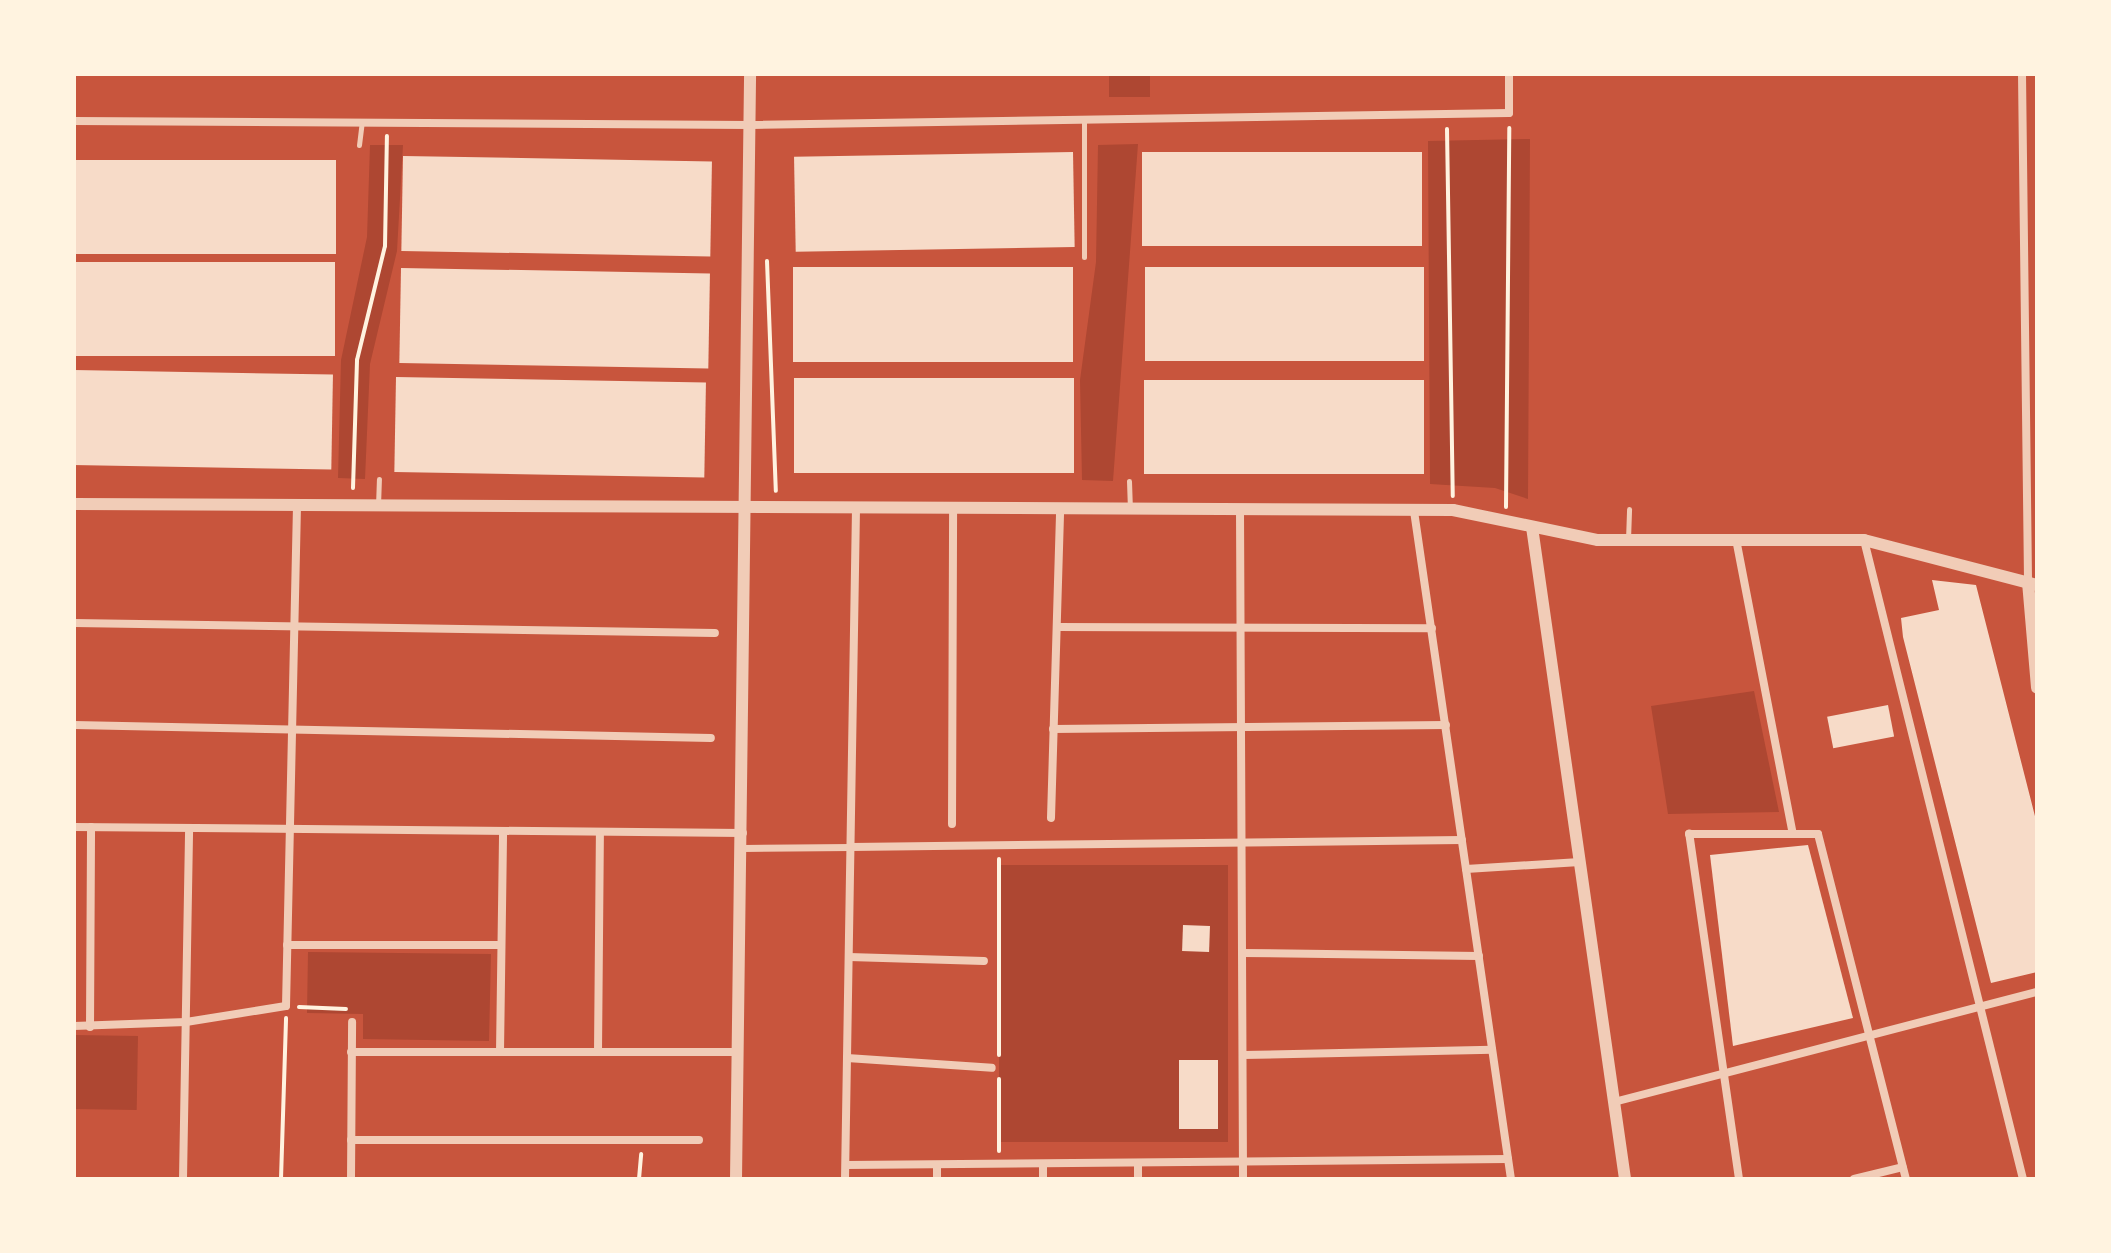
<!DOCTYPE html>
<html>
<head>
<meta charset="utf-8">
<style>
  body { margin:0 }
  #map { position:relative; width:2111px; height:1253px; overflow:hidden; background:#c8553d; font-family:"Libre Baskerville",serif }
  div>[style] { position:absolute }
  .green>* { inset:0; background:#ae4732; transform-origin:0 0 }
  .building>* { inset:0; background:#f7dbc8; transform-origin:0 0 }
  .path>* { height:4px; margin:-2px; padding:0 2px; transform-origin:2px; border-radius:2px; background:#fff3e0 }
  .service>* { height:5px; margin:-2.5px; padding:0 2.5px; transform-origin:2.5px; border-radius:2.5px; background:#f1ccb7 }
  .pedestrian>* { height:7px; margin:-3.5px; padding:0 3.5px; transform-origin:3.5px; border-radius:3.5px; background:#f1ccb7 }
  .minor>* { height:8px; margin:-4px; padding:0 4px; transform-origin:4px; border-radius:4px; background:#f1ccb7 }
  .tertiary>* { height:12px; margin:-6px; padding:0 6px; transform-origin:6px; border-radius:6px; background:#f1ccb7 }
  span { translate:-50% -50%; white-space:nowrap; text-align:center; line-height:1.15; -webkit-text-stroke:8px #fff3e0; paint-order:stroke }
  .frame { position:absolute; inset:0; border:76px solid #fff3e0; pointer-events:none }
</style>
</head>
<body>
<div id="map">
  <div class="green">
    <div style="left:1109px;top:74px;width:41px;height:23px"></div>
    <div style="clip-path:polygon(1530px 139px,1528px 499px,1495px 488px,1430px 484px,1428px 141px)"></div>
    <div style="clip-path:polygon(1138px 144px,1113px 481px,1082px 480px,1080px 380px,1096px 262px,1098px 145px)"></div>
    <div style="clip-path:polygon(370px 145px,403px 145px,397px 251px,370px 364px,365px 479px,338px 478px,341px 360px,367px 237px)"></div>
    <div style="clip-path:polygon(1754px 691px,1779px 812px,1668px 814px,1651px 706px)"></div>
    <div style="left:999px;top:865px;width:229px;height:277px"></div>
    <div style="clip-path:polygon(308px 952px,491px 954px,489px 1041px,363px 1039px,363px 1014px,307px 1013px)"></div>
    <div style="left:74px;top:1035px;width:64px;height:74px;rotate:1deg"></div>
  </div>
  <div class="building">
    <div style="left:1073px;top:152px;width:95px;height:279px;rotate:89deg"></div>
    <div style="left:1422px;top:152px;width:94px;height:280px;rotate:90deg"></div>
    <div style="left:403px;top:156px;width:309px;height:95px;rotate:1deg"></div>
    <div style="left:74px;top:160px;width:262px;height:94px"></div>
    <div style="left:74px;top:262px;width:261px;height:94px"></div>
    <div style="left:1073px;top:267px;width:95px;height:280px;rotate:90deg"></div>
    <div style="left:1424px;top:267px;width:94px;height:279px;rotate:90deg"></div>
    <div style="left:401px;top:268px;width:309px;height:95px;rotate:1deg"></div>
    <div style="left:74px;top:370px;width:259px;height:95px;rotate:1deg"></div>
    <div style="left:396px;top:377px;width:310px;height:95px;rotate:1deg"></div>
    <div style="left:1074px;top:378px;width:95px;height:280px;rotate:90deg"></div>
    <div style="left:1424px;top:380px;width:94px;height:280px;rotate:90deg"></div>
    <div style="clip-path:polygon(1932px 580px,1976px 585px,2037px 824px,2037px 972px,1991px 983px,1903px 637px,1901px 618px,1939px 610px)"></div>
    <div style="left:1888px;top:705px;width:32px;height:62px;rotate:79deg"></div>
    <div style="clip-path:polygon(1808px 845px,1853px 1018px,1733px 1046px,1710px 855px)"></div>
    <div style="left:1183px;top:925px;width:27px;height:26px;rotate:2deg"></div>
    <div style="left:1179px;top:1060px;width:39px;height:69px"></div>
  </div>
  <div class="path">
    <div style="left:1447px;top:129px;width:367px;rotate:89.1deg"></div>
    <div style="left:767px;top:261px;width:230px;rotate:87.8deg"></div>
    <div style="left:353px;top:488px;width:128px;rotate:-88.2deg"></div>
    <div style="left:357px;top:360px;width:117px;rotate:-76.2deg"></div>
    <div style="left:385px;top:246px;width:110px;rotate:-89deg"></div>
    <div style="left:1506px;top:507px;width:379px;rotate:-89.5deg"></div>
    <div style="left:999px;top:859px;width:196px;rotate:90deg"></div>
    <div style="left:299px;top:1007px;width:47px;rotate:2.4deg"></div>
    <div style="left:999px;top:1079px;width:72px;rotate:90deg"></div>
    <div style="left:281px;top:1179px;width:161px;rotate:-88.2deg"></div>
    <div style="left:639px;top:1179px;width:25px;rotate:-85deg"></div>
  </div>
  <div class="service">
    <div style="left:359px;top:145px;width:23px;rotate:-83deg"></div>
    <div style="left:1084px;top:257px;width:137px;rotate:-90deg"></div>
    <div style="left:1129px;top:481px;width:25px;rotate:88deg"></div>
    <div style="left:378px;top:506px;width:27px;rotate:-88deg"></div>
    <div style="left:1628px;top:540px;width:31px;rotate:-88deg"></div>
  </div>
  <div class="pedestrian">
    <div style="left:743px;top:848px;width:108px;rotate:-0.5deg"></div>
  </div>
  <div class="minor">
    <div style="left:2022px;top:74px;width:508px;rotate:89.32deg"></div>
    <div style="left:74px;top:121px;width:677px;rotate:0.34deg"></div>
    <div style="left:751px;top:125px;width:758px;rotate:-0.91deg"></div>
    <div style="left:1509px;top:113px;width:39px;rotate:-90deg"></div>
    <div style="left:1240px;top:511px;width:668px;rotate:89.74deg"></div>
    <div style="left:1414px;top:511px;width:675px;rotate:81.74deg"></div>
    <div style="left:1736px;top:539px;width:300px;rotate:79.1deg"></div>
    <div style="left:1864px;top:540px;width:658px;rotate:76.03deg"></div>
    <div style="left:74px;top:623px;width:641px;rotate:0.89deg"></div>
    <div style="left:1057px;top:627px;width:375px;rotate:0.2deg"></div>
    <div style="left:74px;top:725px;width:637px;rotate:1.17deg"></div>
    <div style="left:1053px;top:729px;width:393px;rotate:-0.6deg"></div>
    <div style="left:1051px;top:818px;width:308px;rotate:-88.3deg"></div>
    <div style="left:952px;top:824px;width:314px;rotate:-89.8deg"></div>
    <div style="left:74px;top:827px;width:669px;rotate:0.51deg"></div>
    <div style="left:851px;top:847px;width:611px;rotate:-0.66deg"></div>
    <div style="left:1466px;top:869px;width:114px;rotate:-3.5deg"></div>
    <div style="left:287px;top:945px;width:214px"></div>
    <div style="left:1242px;top:953px;width:237px;rotate:0.7deg"></div>
    <div style="left:849px;top:957px;width:135px;rotate:1.7deg"></div>
    <div style="left:74px;top:1026px;width:112px;rotate:-2deg"></div>
    <div style="left:186px;top:1022px;width:101px;rotate:-9.1deg"></div>
    <div style="left:286px;top:1006px;width:500px;rotate:-88.74deg"></div>
    <div style="left:90px;top:1027px;width:200px;rotate:-89.7deg"></div>
    <div style="left:351px;top:1052px;width:388px"></div>
    <div style="left:500px;top:1052px;width:221px;rotate:-89.2deg"></div>
    <div style="left:598px;top:1052px;width:220px;rotate:-89.5deg"></div>
    <div style="left:1243px;top:1055px;width:249px;rotate:-1.2deg"></div>
    <div style="left:847px;top:1058px;width:145px;rotate:3.9deg"></div>
    <div style="left:1614px;top:1102px;width:437px;rotate:-14.6deg"></div>
    <div style="left:351px;top:1140px;width:348px"></div>
    <div style="left:846px;top:1165px;width:662px;rotate:-0.52deg"></div>
    <div style="left:183px;top:1179px;width:351px;rotate:-89deg"></div>
    <div style="left:351px;top:1179px;width:157px;rotate:-89.6deg"></div>
    <div style="left:845px;top:1179px;width:669px;rotate:-89.06deg"></div>
    <div style="left:937px;top:1179px;width:14px;rotate:-90deg"></div>
    <div style="left:1043px;top:1179px;width:15px;rotate:-90deg"></div>
    <div style="left:1138px;top:1179px;width:16px;rotate:-90deg"></div>
    <div style="left:1739px;top:1179px;width:349px;rotate:-98.2deg"></div>
    <div style="left:1689px;top:834px;width:129px"></div>
    <div style="left:1818px;top:834px;width:356px;rotate:75.7deg"></div>
    <div style="left:1854px;top:1179px;width:50px;rotate:-13.8deg"></div>
  </div>
  <div class="tertiary">
    <div style="left:74px;top:504px;width:1379px;rotate:0.25deg"></div>
    <div style="left:1453px;top:510px;width:148px;rotate:11.7deg"></div>
    <div style="left:1598px;top:540px;width:266px"></div>
    <div style="left:1864px;top:540px;width:179px;rotate:14.6deg"></div>
    <div style="left:1532px;top:527px;width:659px;rotate:81.88deg"></div>
    <div style="left:2028px;top:582px;width:106px;rotate:85.1deg"></div>
    <div style="left:736px;top:1179px;width:1105px;rotate:-89.27deg"></div>
  </div>
  <div class="frame"></div>
</div>
</body>
</html>
